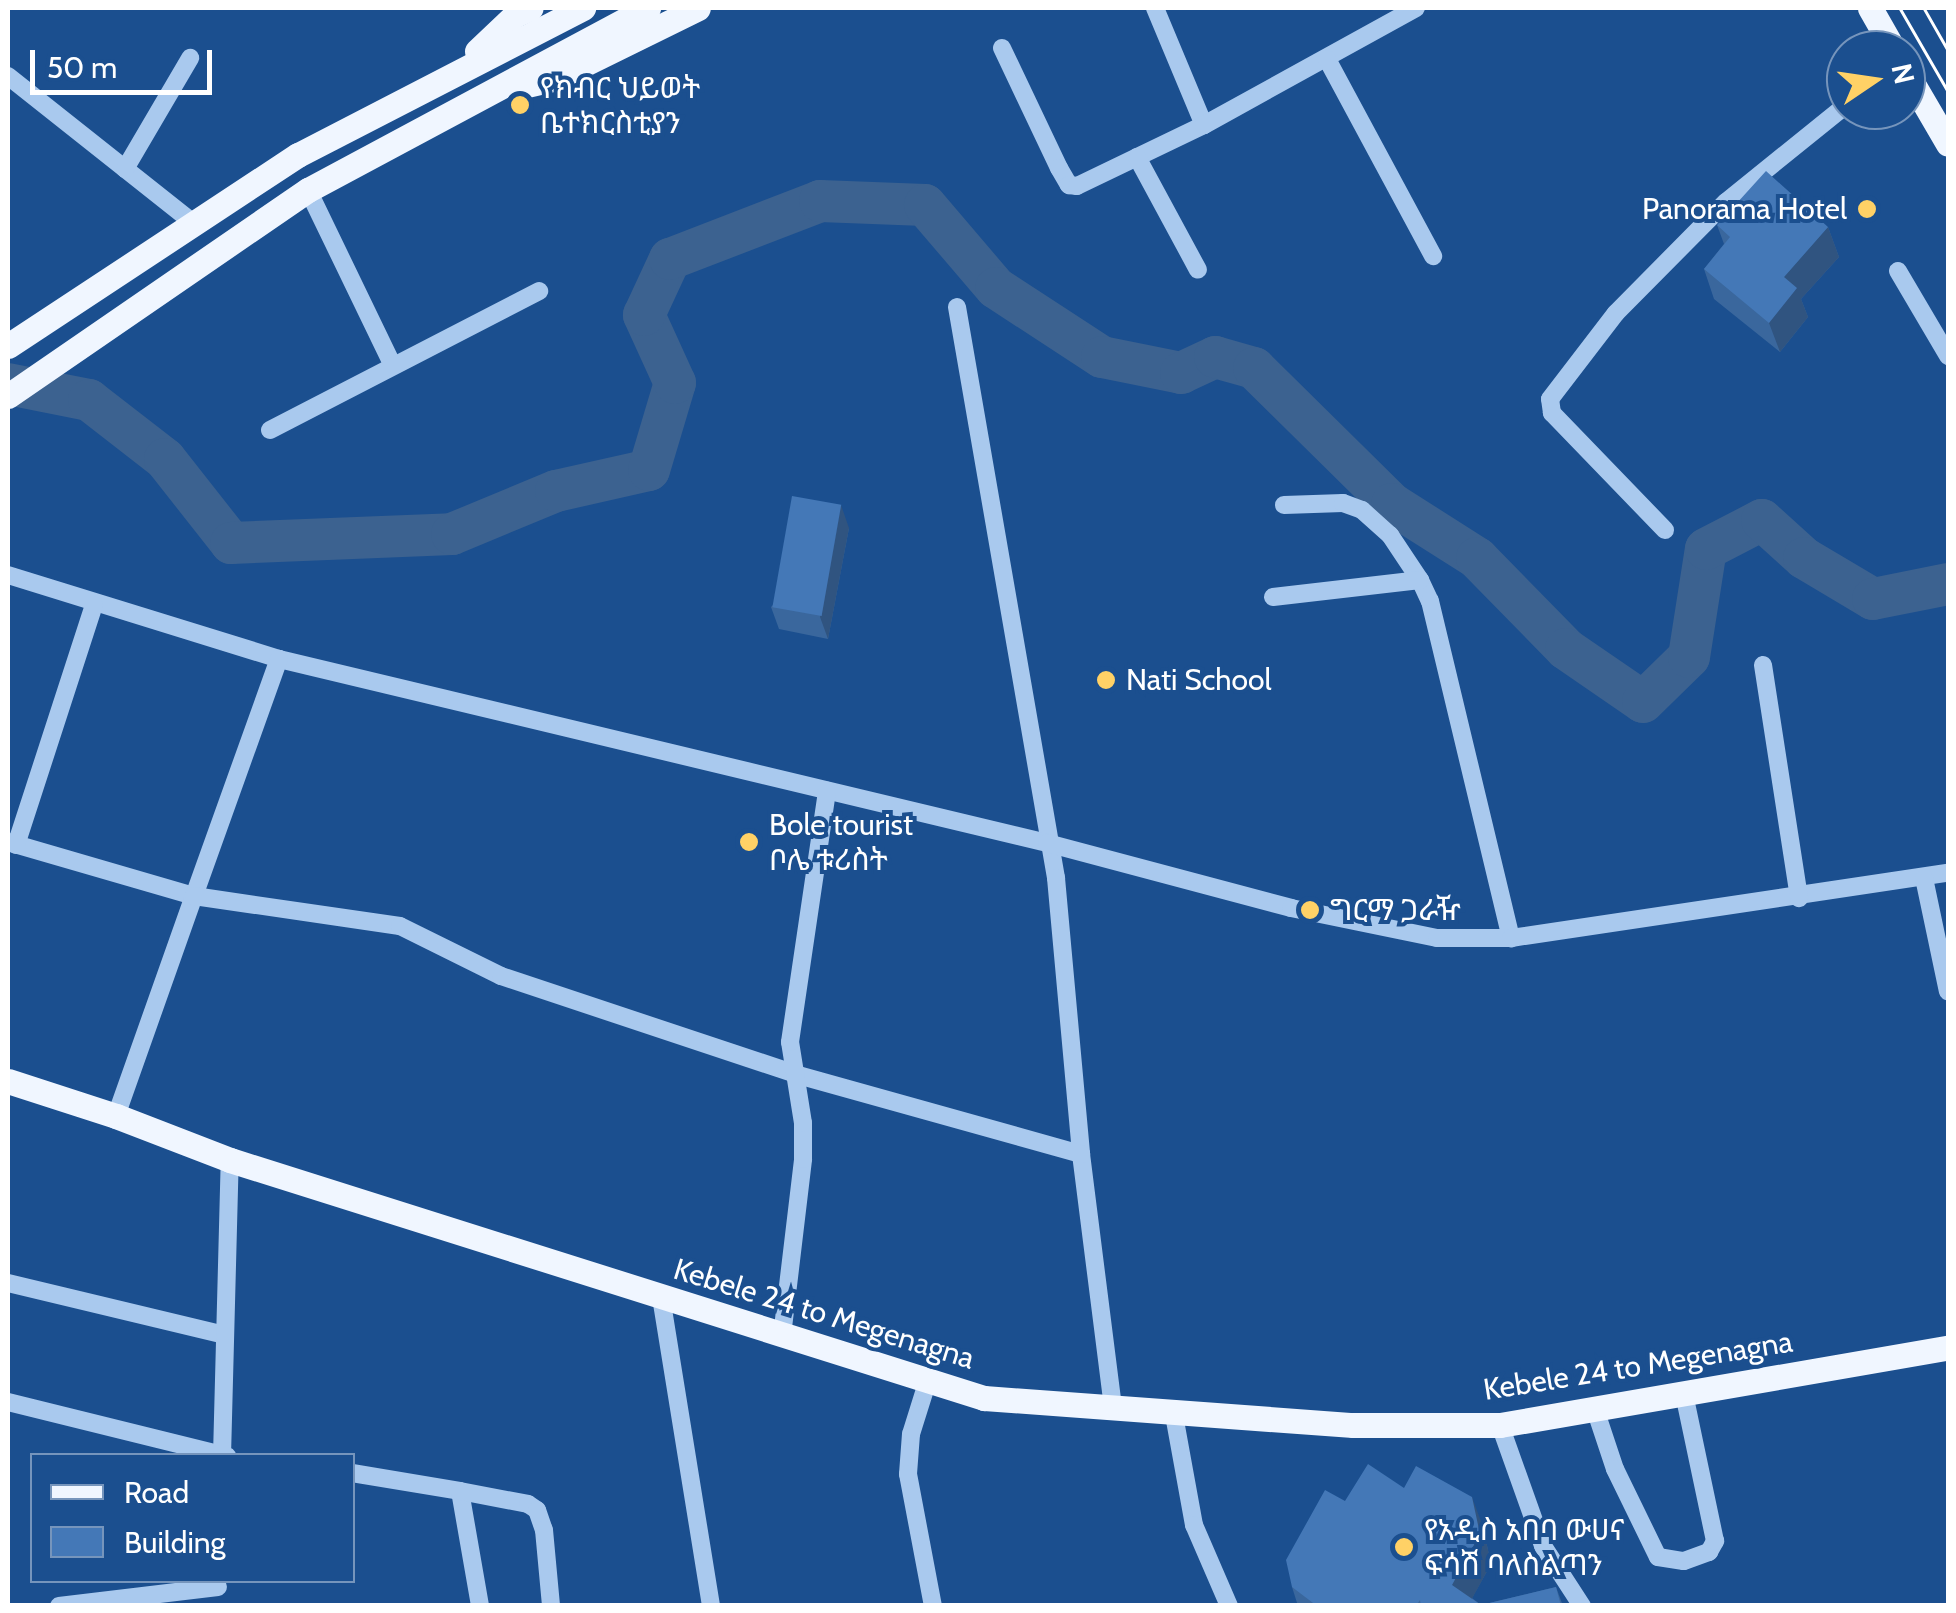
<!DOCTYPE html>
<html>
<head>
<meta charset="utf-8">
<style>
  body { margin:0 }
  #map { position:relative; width:1956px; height:1613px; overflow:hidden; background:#1b4f8f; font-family:Cabin,"Noto Sans Ethiopic",sans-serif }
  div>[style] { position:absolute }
  .river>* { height:42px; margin:-21px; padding:0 21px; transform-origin:21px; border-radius:21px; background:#3c6290 }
  .minor>* { height:18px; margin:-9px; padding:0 9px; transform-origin:9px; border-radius:9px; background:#a9c9ee }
  .major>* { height:25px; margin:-12.5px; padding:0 12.5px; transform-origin:12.5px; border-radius:12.5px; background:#f0f6ff }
  .tram>* { height:2.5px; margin:-1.25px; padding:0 1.25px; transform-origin:1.25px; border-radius:1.25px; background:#fff }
  .wall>* { inset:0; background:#3a679d }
  .shaded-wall>* { inset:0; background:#305480 }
  .building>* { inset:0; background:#4478b7; transform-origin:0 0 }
  .dots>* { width:28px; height:28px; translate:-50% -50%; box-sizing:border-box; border:5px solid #1b4f8f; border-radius:50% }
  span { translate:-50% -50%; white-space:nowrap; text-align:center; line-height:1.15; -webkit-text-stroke:8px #1b4f8f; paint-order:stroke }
  .poi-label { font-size:30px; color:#fff }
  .left { translate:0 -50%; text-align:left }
  .right { translate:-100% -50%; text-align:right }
  .street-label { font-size:30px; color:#fff }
  .frame { position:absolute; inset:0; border:10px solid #fff; pointer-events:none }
  .legend { position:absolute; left:30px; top:1453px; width:325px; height:130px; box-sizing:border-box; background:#1b4f8f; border:2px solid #7695bc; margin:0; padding:12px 18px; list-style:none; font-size:30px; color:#fff }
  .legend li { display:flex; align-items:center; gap:20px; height:50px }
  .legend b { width:50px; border:2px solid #7695bc }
  .north { position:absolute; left:1826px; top:30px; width:100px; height:100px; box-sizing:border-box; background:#1b4f8f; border:2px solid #7695bc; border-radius:50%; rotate:77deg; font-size:28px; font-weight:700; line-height:40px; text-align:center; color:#fff }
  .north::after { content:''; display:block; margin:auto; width:35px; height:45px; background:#ffd166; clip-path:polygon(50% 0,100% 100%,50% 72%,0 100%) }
  .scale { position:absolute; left:30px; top:50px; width:182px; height:45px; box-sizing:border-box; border:5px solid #fff; border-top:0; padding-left:12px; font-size:30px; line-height:35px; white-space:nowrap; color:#fff; -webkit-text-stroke:8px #1b4f8f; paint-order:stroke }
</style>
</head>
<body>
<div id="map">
  <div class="river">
    <div style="left:8px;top:384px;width:83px;rotate:11.2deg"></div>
    <div style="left:89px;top:400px;width:96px;rotate:37.8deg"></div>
    <div style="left:165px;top:459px;width:107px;rotate:51.8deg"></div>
    <div style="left:231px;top:543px;width:221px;rotate:-2.3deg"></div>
    <div style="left:452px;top:534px;width:113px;rotate:-22.5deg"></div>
    <div style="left:556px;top:491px;width:95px;rotate:-12.7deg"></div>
    <div style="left:649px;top:470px;width:91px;rotate:-73.4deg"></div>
    <div style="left:675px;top:383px;width:75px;rotate:-114.5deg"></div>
    <div style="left:644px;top:315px;width:62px;rotate:-65.1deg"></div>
    <div style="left:670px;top:259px;width:161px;rotate:-21.1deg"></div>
    <div style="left:820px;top:201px;width:105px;rotate:2.2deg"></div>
    <div style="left:925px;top:205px;width:109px;rotate:49.5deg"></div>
    <div style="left:996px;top:288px;width:126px;rotate:33.1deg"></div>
    <div style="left:1102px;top:357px;width:81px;rotate:11.4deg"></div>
    <div style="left:1181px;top:373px;width:38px;rotate:-25deg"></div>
    <div style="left:1215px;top:357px;width:41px;rotate:15.8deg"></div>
    <div style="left:1254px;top:368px;width:194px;rotate:44.6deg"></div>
    <div style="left:1392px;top:504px;width:101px;rotate:32.4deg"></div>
    <div style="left:1477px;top:558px;width:127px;rotate:45.6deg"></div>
    <div style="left:1566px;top:649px;width:93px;rotate:34.5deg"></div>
    <div style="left:1643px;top:702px;width:64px;rotate:-44.4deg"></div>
    <div style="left:1689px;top:657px;width:109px;rotate:-81.1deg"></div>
    <div style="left:1706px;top:549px;width:63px;rotate:-27.4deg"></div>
    <div style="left:1762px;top:520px;width:57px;rotate:42.1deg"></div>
    <div style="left:1804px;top:558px;width:80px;rotate:30.7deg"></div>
    <div style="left:1873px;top:599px;width:76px;rotate:-11.3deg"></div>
  </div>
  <div class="minor">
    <div style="left:1155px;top:8px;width:127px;rotate:67.3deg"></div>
    <div style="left:1002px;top:48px;width:133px;rotate:64.6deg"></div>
    <div style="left:1059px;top:168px;width:20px;rotate:60deg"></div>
    <div style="left:1069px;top:185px;width:8px;rotate:7deg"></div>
    <div style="left:1077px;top:186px;width:141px;rotate:-25.7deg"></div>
    <div style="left:1204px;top:125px;width:242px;rotate:-28.9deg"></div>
    <div style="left:1327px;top:59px;width:224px;rotate:61.7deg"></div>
    <div style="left:8px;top:76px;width:233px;rotate:38.4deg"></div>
    <div style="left:1137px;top:157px;width:128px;rotate:61.6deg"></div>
    <div style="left:125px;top:169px;width:129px;rotate:-59.6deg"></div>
    <div style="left:308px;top:190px;width:195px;rotate:64.2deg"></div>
    <div style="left:1898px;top:271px;width:99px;rotate:59.5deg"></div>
    <div style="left:957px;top:307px;width:580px;rotate:80.16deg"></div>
    <div style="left:1056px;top:878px;width:277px;rotate:84.8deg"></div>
    <div style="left:1081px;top:1154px;width:255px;rotate:82.8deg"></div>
    <div style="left:270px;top:430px;width:303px;rotate:-27.3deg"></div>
    <div style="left:1284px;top:505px;width:59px;rotate:-1.9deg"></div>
    <div style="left:1343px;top:503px;width:20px;rotate:20deg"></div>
    <div style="left:1362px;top:510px;width:38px;rotate:42deg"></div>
    <div style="left:1390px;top:535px;width:54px;rotate:56.3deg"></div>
    <div style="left:1420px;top:580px;width:23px;rotate:65deg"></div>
    <div style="left:1430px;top:601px;width:347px;rotate:76.5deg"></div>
    <div style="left:1665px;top:530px;width:163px;rotate:-134deg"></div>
    <div style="left:1552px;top:413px;width:14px;rotate:-98deg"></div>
    <div style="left:1550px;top:399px;width:108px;rotate:-52.5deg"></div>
    <div style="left:1616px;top:313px;width:156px;rotate:-45.3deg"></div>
    <div style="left:1726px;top:202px;width:154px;rotate:-38.9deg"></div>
    <div style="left:8px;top:575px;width:284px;rotate:17.2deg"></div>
    <div style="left:279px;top:659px;width:790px;rotate:13.47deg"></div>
    <div style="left:1047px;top:843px;width:253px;rotate:14.9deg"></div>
    <div style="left:1291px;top:908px;width:149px;rotate:11.6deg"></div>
    <div style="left:1437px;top:938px;width:74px"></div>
    <div style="left:1511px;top:938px;width:442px;rotate:-8.5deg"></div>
    <div style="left:1273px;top:597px;width:148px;rotate:-6.6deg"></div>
    <div style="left:1763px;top:665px;width:236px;rotate:81.2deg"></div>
    <div style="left:8px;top:842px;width:194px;rotate:16.2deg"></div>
    <div style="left:194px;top:896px;width:252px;rotate:-70.3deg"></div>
    <div style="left:16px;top:845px;width:252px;rotate:-72deg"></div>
    <div style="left:1924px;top:878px;width:116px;rotate:78.1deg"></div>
    <div style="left:116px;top:1116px;width:233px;rotate:-70.5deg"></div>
    <div style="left:194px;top:896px;width:208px;rotate:8.3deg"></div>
    <div style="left:400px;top:926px;width:113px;rotate:26.3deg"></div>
    <div style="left:501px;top:976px;width:313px;rotate:18.4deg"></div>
    <div style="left:798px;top:1075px;width:294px;rotate:15.6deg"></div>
    <div style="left:8px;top:1283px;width:223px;rotate:13.5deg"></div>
    <div style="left:661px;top:1297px;width:313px;rotate:80.8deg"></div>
    <div style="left:782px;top:1336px;width:178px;rotate:-83.2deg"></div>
    <div style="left:803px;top:1159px;width:36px;rotate:-90deg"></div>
    <div style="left:803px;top:1123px;width:82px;rotate:-99.1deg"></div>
    <div style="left:790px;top:1042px;width:254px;rotate:-81.6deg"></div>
    <div style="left:927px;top:1383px;width:53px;rotate:107.4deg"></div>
    <div style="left:911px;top:1434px;width:40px;rotate:94.3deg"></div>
    <div style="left:908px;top:1474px;width:134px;rotate:79.3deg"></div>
    <div style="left:8px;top:1402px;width:226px;rotate:13.9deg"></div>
    <div style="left:1595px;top:1409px;width:63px;rotate:71.6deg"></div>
    <div style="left:1615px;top:1469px;width:98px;rotate:64deg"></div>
    <div style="left:1658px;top:1557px;width:26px;rotate:9deg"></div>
    <div style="left:1684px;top:1561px;width:27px;rotate:-20deg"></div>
    <div style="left:1709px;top:1552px;width:13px;rotate:-61deg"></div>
    <div style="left:1715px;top:1541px;width:150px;rotate:-101.9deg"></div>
    <div style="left:1174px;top:1415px;width:112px;rotate:79.7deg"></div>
    <div style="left:1194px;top:1525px;width:88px;rotate:66.6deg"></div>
    <div style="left:1500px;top:1425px;width:128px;rotate:70.4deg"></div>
    <div style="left:1543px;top:1546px;width:72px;rotate:57deg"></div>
    <div style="left:222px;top:1456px;width:296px;rotate:-88.5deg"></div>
    <div style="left:352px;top:1473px;width:109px;rotate:9.5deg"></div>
    <div style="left:460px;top:1491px;width:117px;rotate:80.1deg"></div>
    <div style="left:460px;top:1491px;width:69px;rotate:10.8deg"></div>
    <div style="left:528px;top:1504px;width:11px;rotate:34deg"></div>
    <div style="left:537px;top:1510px;width:21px;rotate:71deg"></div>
    <div style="left:544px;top:1530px;width:76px;rotate:84.7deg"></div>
    <div style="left:59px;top:1606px;width:160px;rotate:-6.8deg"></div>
  </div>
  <div class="major">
    <div style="left:1870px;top:8px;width:48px;rotate:60.3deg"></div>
    <div style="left:477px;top:51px;width:52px;rotate:-43.5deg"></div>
    <div style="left:515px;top:15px;width:17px;rotate:-24deg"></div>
    <div style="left:1906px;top:72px;width:83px;rotate:59.7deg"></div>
    <div style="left:518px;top:87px;width:39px;rotate:-13deg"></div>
    <div style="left:556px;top:78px;width:158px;rotate:-26.2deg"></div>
    <div style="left:8px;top:346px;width:347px;rotate:-33.4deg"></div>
    <div style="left:298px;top:155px;width:321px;rotate:-27.3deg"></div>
    <div style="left:8px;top:396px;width:364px;rotate:-34.5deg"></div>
    <div style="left:308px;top:190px;width:386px;rotate:-28.2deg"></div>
    <div style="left:8px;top:1081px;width:114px;rotate:18deg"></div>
    <div style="left:116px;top:1116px;width:122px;rotate:21.1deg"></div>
    <div style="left:230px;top:1160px;width:791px;rotate:17.52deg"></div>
    <div style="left:984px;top:1398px;width:370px;rotate:4.2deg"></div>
    <div style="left:1353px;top:1425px;width:147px"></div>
    <div style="left:1500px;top:1425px;width:455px;rotate:-9.8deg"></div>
  </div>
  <div class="tram">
    <div style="left:1900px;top:8px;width:96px;rotate:60deg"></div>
    <div style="left:1924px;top:8px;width:48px;rotate:60.3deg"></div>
  </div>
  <div class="wall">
    <div style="clip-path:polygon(1717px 225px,1828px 227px,1839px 257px,1801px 299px,1808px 317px,1780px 352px,1714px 299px,1704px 269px,1724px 244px)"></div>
    <div style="clip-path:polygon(849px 528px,828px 639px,779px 629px,771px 607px)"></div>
    <div style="clip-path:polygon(1404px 1488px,1483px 1527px,1491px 1564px,1472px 1598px,1481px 1605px,1556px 1587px,1563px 1606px,1298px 1606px,1292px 1587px,1345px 1501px)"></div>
  </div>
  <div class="shaded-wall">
    <div style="clip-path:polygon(1828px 227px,1839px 257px,1801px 299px,1808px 317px,1780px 352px,1769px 323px,1784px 277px)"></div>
    <div style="clip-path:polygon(841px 505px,849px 528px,828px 639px,820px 617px)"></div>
    <div style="clip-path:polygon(1472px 1497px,1483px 1527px,1491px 1564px,1468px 1606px,1452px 1585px)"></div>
  </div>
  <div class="building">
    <div style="clip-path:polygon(1766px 171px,1828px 227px,1784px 277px,1797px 288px,1769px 323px,1704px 269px,1730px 237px,1717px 225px)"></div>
    <div style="left:792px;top:496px;width:50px;height:113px;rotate:10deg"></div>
    <div style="clip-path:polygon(1368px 1464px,1404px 1488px,1416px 1466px,1472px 1497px,1480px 1534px,1452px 1585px,1481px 1605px,1556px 1587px,1561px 1606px,1421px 1606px,1420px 1600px,1416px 1606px,1317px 1606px,1292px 1587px,1286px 1560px,1325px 1490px,1345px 1501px)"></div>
  </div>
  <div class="dots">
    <div style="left:520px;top:105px;background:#ffd166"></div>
    <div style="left:1867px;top:209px;background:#ffd166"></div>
    <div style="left:1106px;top:680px;background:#ffd166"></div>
    <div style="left:749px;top:842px;background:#ffd166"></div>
    <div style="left:1310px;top:910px;background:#ffd166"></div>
    <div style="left:1404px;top:1547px;background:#ffd166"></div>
  </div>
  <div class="poi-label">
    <span class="left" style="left:540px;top:105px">የክብር ህይወት<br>ቤተክርስቲያን</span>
    <span class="right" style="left:1847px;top:209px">Panorama Hotel</span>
    <span class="left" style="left:1126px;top:680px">Nati School</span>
    <span class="left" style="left:769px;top:842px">Bole tourist<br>ቦሌ ቱሪስት</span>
    <span class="left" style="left:1330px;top:910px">ግርማ ጋራዥ</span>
    <span class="left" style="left:1424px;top:1547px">የአዲስ አበባ ውሀና<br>ፍሳሽ ባለስልጣን</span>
  </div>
  <div class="street-label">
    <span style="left:824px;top:1314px;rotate:17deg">Kebele 24 to Megenagna</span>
    <span style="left:1638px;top:1366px;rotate:-9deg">Kebele 24 to Megenagna</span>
  </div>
  <div class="frame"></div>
  <ul class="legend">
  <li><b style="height:12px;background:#f0f6ff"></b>Road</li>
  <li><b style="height:28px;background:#4478b7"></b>Building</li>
  </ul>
  <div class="north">N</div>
  <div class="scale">50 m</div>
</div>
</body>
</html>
